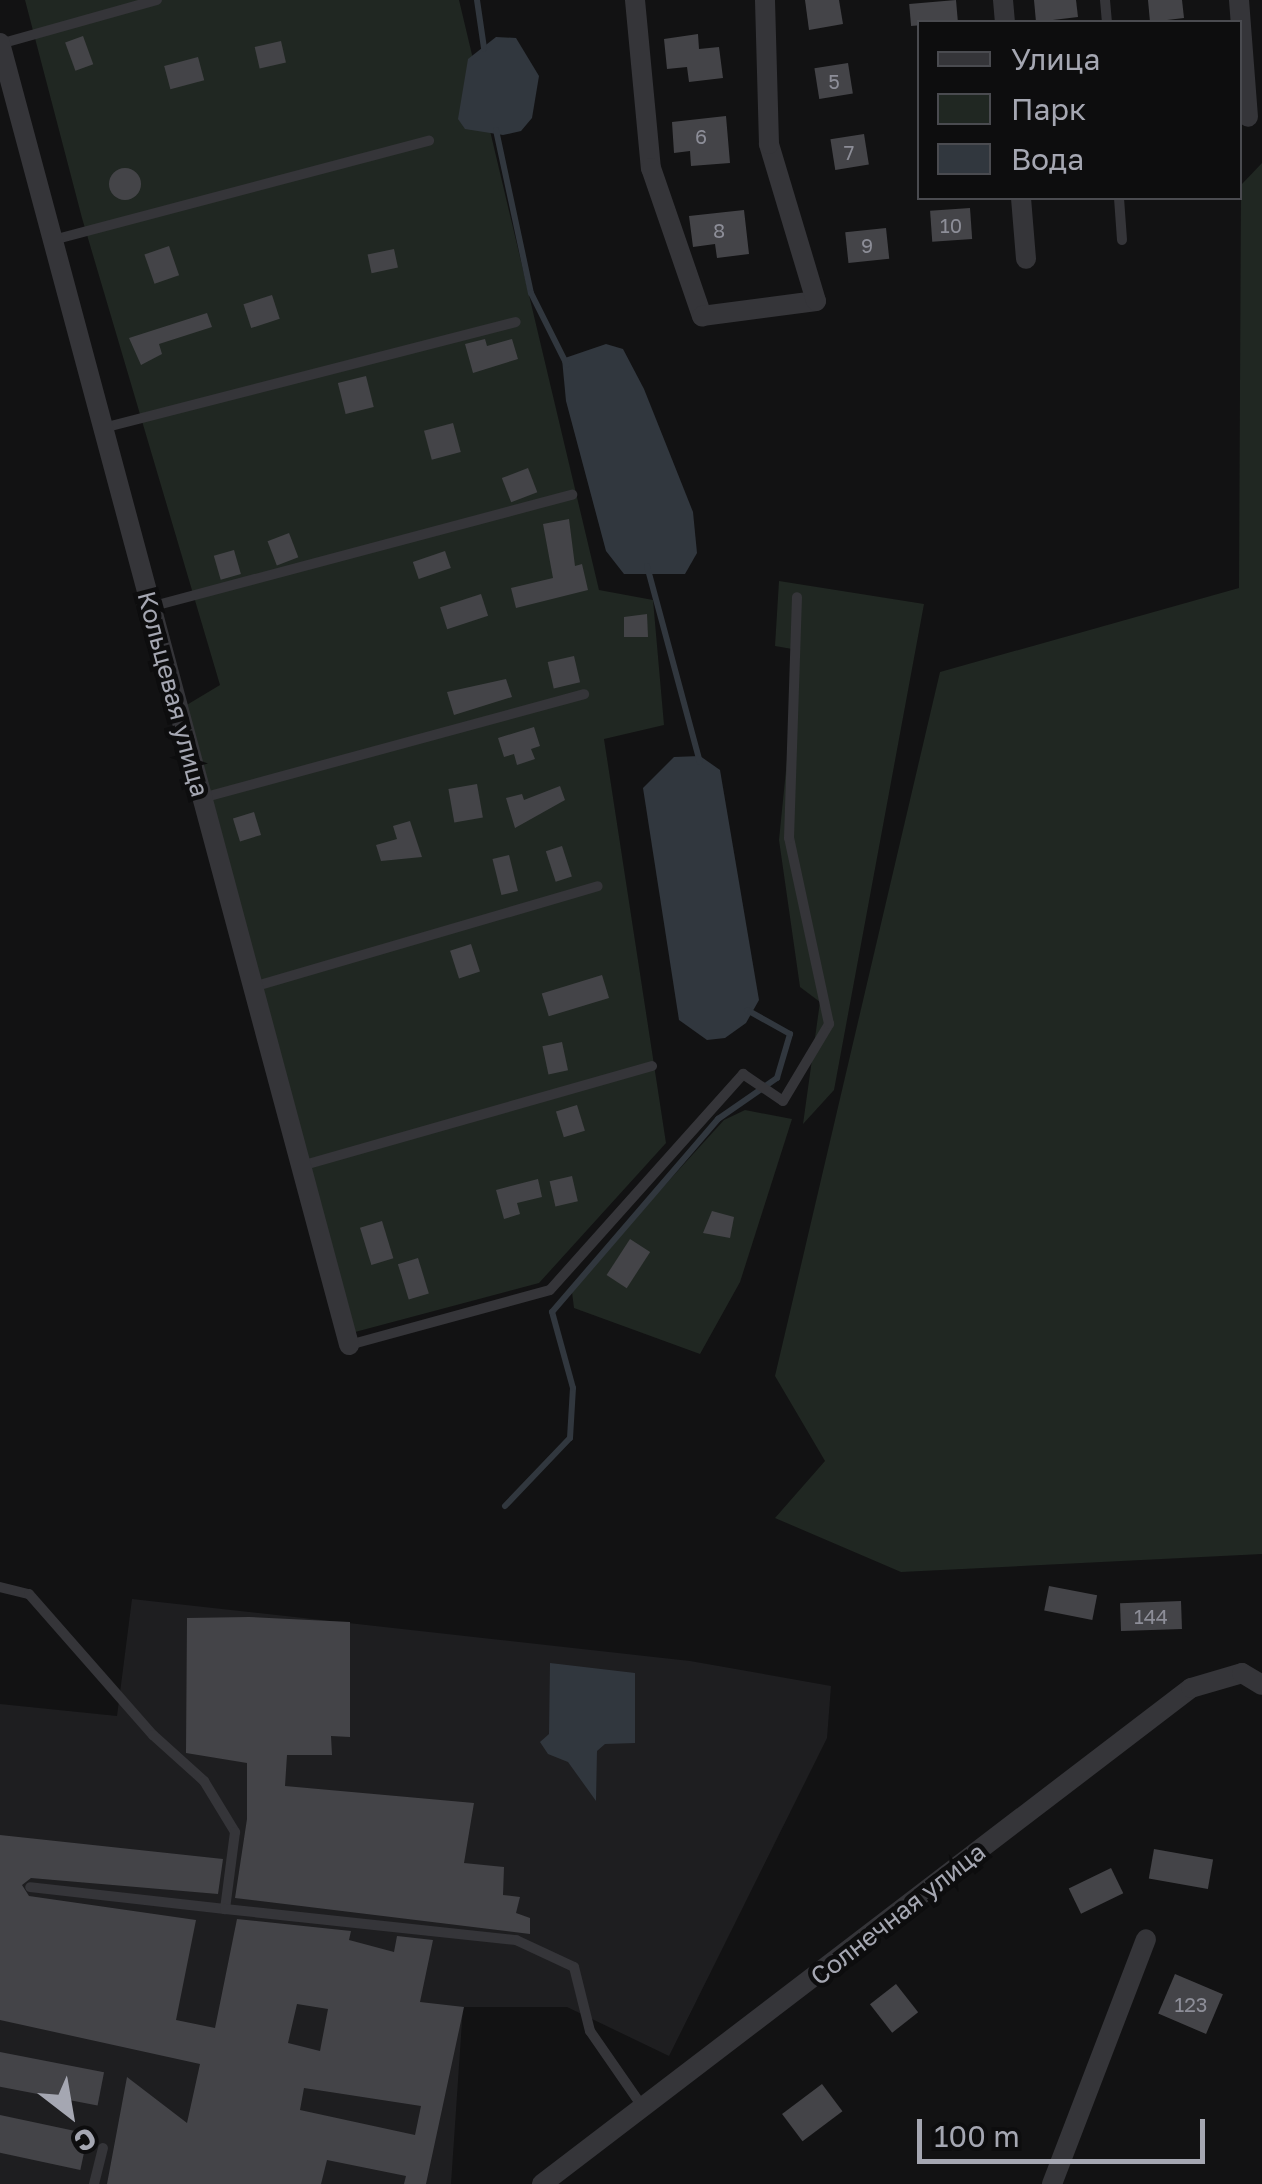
<!DOCTYPE html>
<html>
<head>
<meta charset="utf-8">
<style>
  body { margin:0 }
  #map { position:relative; width:1262px; height:2184px; overflow:hidden; background:#121213; font-family:"Golos Text",sans-serif }
  div>[style] { position:absolute }
  .built>* { inset:0; background:#1e1e20 }
  .green>* { inset:0; background:#202722 }
  .water>* { inset:0; background:#31373e }
  .stream>* { height:6px; margin:-3px; padding:0 3px; transform-origin:3px; border-radius:3px; background:#31373e }
  .building>* { inset:0; background:#444448; transform-origin:0 0 }
  .round { border-radius:50% }
  .service>* { height:10px; margin:-5px; padding:0 5px; transform-origin:5px; border-radius:5px; background:#353539 }
  .minor>* { height:20px; margin:-10px; padding:0 10px; transform-origin:10px; border-radius:10px; background:#353539 }
  span { translate:-50% -50%; white-space:nowrap; text-align:center; line-height:1.15; -webkit-text-stroke:9px #0d0d0e; paint-order:stroke }
  .number-label { font-size:20px; color:#8d8e98 }
  .number-label span { -webkit-text-stroke-width:0 }
  .street-label { font-size:25px; color:#a5a7b2 }
  .legend { position:absolute; left:917px; top:20px; width:325px; height:180px; box-sizing:border-box; background:#0d0d0e; border:2px solid #4a4b50; margin:0; padding:12px 18px; list-style:none; font-size:30px; color:#a5a7b2 }
  .legend li { display:flex; align-items:center; gap:20px; height:50px }
  .legend b { width:50px; border:2px solid #4a4b50 }
  .north { position:absolute; left:20px; top:2064px; width:100px; height:100px; -webkit-text-stroke:8px #0d0d0e; paint-order:stroke; rotate:149deg; font-size:28px; font-weight:700; line-height:40px; text-align:center; color:#a5a7b2 }
  .north::after { content:''; display:block; margin:auto; width:35px; height:45px; background:#a5a7b2; clip-path:polygon(50% 0,100% 100%,50% 72%,0 100%) }
  .scale { position:absolute; left:917px; top:2119px; width:288px; height:45px; box-sizing:border-box; border:5px solid #a5a7b2; border-top:0; padding-left:12px; font-size:30px; line-height:35px; white-space:nowrap; color:#a5a7b2; -webkit-text-stroke:8px #0d0d0e; paint-order:stroke }
</style>
</head>
<body>
<div id="map">
  <div class="built">
    <div style="clip-path:polygon(132px 1599px,690px 1661px,831px 1686px,827px 1738px,669px 2056px,567px 2007px,463px 2007px,451px 2184px,0 2184px,0 1704px,117px 1716px)"></div>
  </div>
  <div class="green">
    <div style="clip-path:polygon(25px 0,459px 0,599px 590px,653px 600px,664px 725px,604px 739px,666px 1143px,539px 1283px,355px 1332px,185px 706px,220px 685px,82px 218px)"></div>
    <div style="clip-path:polygon(1262px 163px,1262px 1554px,901px 1572px,775px 1518px,825px 1461px,775px 1376px,940px 672px,1239px 588px,1241px 185px)"></div>
    <div style="clip-path:polygon(779px 581px,924px 604px,834px 1090px,803px 1124px,820px 1002px,800px 987px,779px 840px,798px 650px,775px 646px)"></div>
    <div style="clip-path:polygon(745px 1110px,792px 1119px,740px 1282px,700px 1354px,574px 1308px,572px 1292px,624px 1230px,724px 1120px)"></div>
  </div>
  <div class="water">
    <div style="clip-path:polygon(496px 37px,516px 38px,539px 76px,532px 118px,521px 131px,503px 135px,465px 129px,458px 119px,468px 59px)"></div>
    <div style="clip-path:polygon(606px 344px,623px 349px,644px 389px,693px 512px,697px 553px,685px 574px,624px 574px,606px 551px,566px 401px,562px 359px)"></div>
    <div style="clip-path:polygon(700px 756px,720px 770px,759px 1000px,746px 1023px,725px 1038px,707px 1040px,679px 1020px,643px 788px,674px 757px)"></div>
    <div style="clip-path:polygon(550px 1663px,635px 1673px,635px 1743px,605px 1744px,597px 1751px,596px 1801px,568px 1762px,548px 1754px,540px 1742px,549px 1734px)"></div>
  </div>
  <div class="stream">
    <div style="left:477px;top:0;width:49px;rotate:81.7deg"></div>
    <div style="left:496px;top:130px;width:167px;rotate:77.9deg"></div>
    <div style="left:531px;top:293px;width:80px;rotate:63.4deg"></div>
    <div style="left:647px;top:566px;width:203px;rotate:74.9deg"></div>
    <div style="left:505px;top:1506px;width:94px;rotate:-46.3deg"></div>
    <div style="left:570px;top:1438px;width:50px;rotate:-86.6deg"></div>
    <div style="left:573px;top:1388px;width:79px;rotate:-105.4deg"></div>
    <div style="left:552px;top:1312px;width:255px;rotate:-49.3deg"></div>
    <div style="left:718px;top:1119px;width:72px;rotate:-34.8deg"></div>
    <div style="left:777px;top:1078px;width:46px;rotate:-73.5deg"></div>
    <div style="left:790px;top:1034px;width:49px;rotate:-150.8deg"></div>
  </div>
  <div class="building">
    <div style="clip-path:polygon(805px 0,839px 0,843px 24px,809px 30px)"></div>
    <div style="left:956px;top:0;width:22px;height:47px;rotate:85deg"></div>
    <div style="clip-path:polygon(1034px 0,1076px 0,1078px 17px,1036px 22px)"></div>
    <div style="clip-path:polygon(1148px 0,1182px 0,1184px 18px,1150px 22px)"></div>
    <div style="clip-path:polygon(698px 34px,699px 49px,719px 47px,723px 78px,689px 82px,687px 67px,667px 69px,664px 39px)"></div>
    <div style="left:83px;top:36px;width:30px;height:19px;rotate:70deg"></div>
    <div style="left:281px;top:41px;width:22px;height:27px;rotate:77deg"></div>
    <div style="left:198px;top:57px;width:24px;height:35px;rotate:75deg"></div>
    <div style="left:848px;top:63px;width:31px;height:34px;rotate:81deg"></div>
    <div style="clip-path:polygon(726px 116px,730px 163px,691px 166px,690px 151px,674px 153px,672px 122px)"></div>
    <div style="left:864px;top:134px;width:31px;height:34px;rotate:81deg"></div>
    <div class="round" style="left:109px;top:168px;width:32px;height:32px"></div>
    <div style="left:970px;top:208px;width:31px;height:40px;rotate:86deg"></div>
    <div style="clip-path:polygon(744px 210px,749px 254px,717px 258px,715px 244px,693px 247px,689px 216px)"></div>
    <div style="left:886px;top:228px;width:31px;height:41px;rotate:84deg"></div>
    <div style="left:169px;top:246px;width:31px;height:26px;rotate:71deg"></div>
    <div style="left:394px;top:249px;width:19px;height:27px;rotate:78deg"></div>
    <div style="left:272px;top:295px;width:25px;height:30px;rotate:72deg"></div>
    <div style="clip-path:polygon(207px 313px,212px 327px,159px 344px,162px 354px,141px 365px,129px 338px)"></div>
    <div style="clip-path:polygon(485px 339px,487px 346px,512px 339px,518px 359px,473px 373px,465px 344px)"></div>
    <div style="left:366px;top:376px;width:32px;height:29px;rotate:76deg"></div>
    <div style="left:453px;top:423px;width:30px;height:30px;rotate:75deg"></div>
    <div style="left:528px;top:468px;width:26px;height:28px;rotate:69deg"></div>
    <div style="clip-path:polygon(569px 519px,575px 566px,582px 564px,588px 590px,516px 608px,511px 588px,553px 578px,543px 524px)"></div>
    <div style="left:289px;top:533px;width:26px;height:23px;rotate:69deg"></div>
    <div style="left:234px;top:550px;width:25px;height:21px;rotate:74deg"></div>
    <div style="left:445px;top:551px;width:18px;height:34px;rotate:71deg"></div>
    <div style="left:481px;top:594px;width:23px;height:43px;rotate:72deg"></div>
    <div style="clip-path:polygon(647px 614px,648px 637px,624px 637px,624px 617px)"></div>
    <div style="left:574px;top:656px;width:27px;height:27px;rotate:77deg"></div>
    <div style="clip-path:polygon(506px 679px,512px 697px,454px 715px,447px 692px)"></div>
    <div style="clip-path:polygon(534px 727px,540px 746px,531px 749px,535px 759px,517px 765px,514px 754px,504px 757px,498px 738px)"></div>
    <div style="left:477px;top:784px;width:34px;height:29px;rotate:80deg"></div>
    <div style="clip-path:polygon(560px 786px,565px 800px,515px 828px,506px 798px,522px 794px,524px 800px)"></div>
    <div style="left:254px;top:812px;width:24px;height:22px;rotate:73deg"></div>
    <div style="clip-path:polygon(410px 821px,422px 857px,381px 861px,376px 845px,397px 839px,393px 826px)"></div>
    <div style="left:562px;top:846px;width:32px;height:17px;rotate:72deg"></div>
    <div style="left:509px;top:855px;width:37px;height:17px;rotate:76deg"></div>
    <div style="left:471px;top:944px;width:29px;height:22px;rotate:72deg"></div>
    <div style="left:602px;top:975px;width:24px;height:63px;rotate:73deg"></div>
    <div style="left:562px;top:1042px;width:29px;height:20px;rotate:78deg"></div>
    <div style="left:577px;top:1105px;width:27px;height:22px;rotate:73deg"></div>
    <div style="left:572px;top:1176px;width:26px;height:23px;rotate:77deg"></div>
    <div style="clip-path:polygon(538px 1179px,542px 1197px,517px 1203px,520px 1214px,504px 1219px,496px 1190px)"></div>
    <div style="clip-path:polygon(712px 1211px,734px 1217px,730px 1238px,703px 1233px)"></div>
    <div style="left:382px;top:1221px;width:39px;height:23px;rotate:73deg"></div>
    <div style="left:630px;top:1239px;width:24px;height:43px;rotate:33deg"></div>
    <div style="left:418px;top:1258px;width:37px;height:21px;rotate:73deg"></div>
    <div style="left:1049px;top:1586px;width:49px;height:25px;rotate:11deg"></div>
    <div style="left:1181px;top:1601px;width:28px;height:61px;rotate:88deg"></div>
    <div style="clip-path:polygon(249px 1617px,350px 1622px,350px 1737px,331px 1736px,332px 1755px,287px 1755px,285px 1786px,474px 1803px,464px 1863px,504px 1867px,503px 1895px,520px 1897px,516px 1913px,530px 1918px,530px 1934px,235px 1898px,247px 1819px,247px 1763px,186px 1753px,187px 1618px)"></div>
    <div style="clip-path:polygon(evenodd,0 1835px,223px 1859px,218px 1894px,31px 1878px,22px 1885px,29px 1896px,196px 1920px,176px 2020px,215px 2028px,237px 1919px,351px 1931px,349px 1940px,394px 1952px,397px 1936px,433px 1940px,420px 2002px,464px 2007px,426px 2184px,404px 2184px,406px 2176px,327px 2160px,321px 2184px,107px 2184px,127px 2077px,187px 2123px,200px 2064px,0 2020px,0 1835px,297px 2004px,328px 2009px,320px 2051px,288px 2043px,297px 2004px,0 1835px,304px 2088px,421px 2106px,415px 2135px,300px 2110px,304px 2088px)"></div>
    <div style="left:1154px;top:1849px;width:60px;height:30px;rotate:10deg"></div>
    <div style="left:1111px;top:1868px;width:28px;height:47px;rotate:64deg"></div>
    <div style="left:1175px;top:1974px;width:52px;height:43px;rotate:23deg"></div>
    <div style="left:896px;top:1984px;width:36px;height:33px;rotate:52deg"></div>
    <div style="left:0;top:2052px;width:106px;height:34px;rotate:11deg"></div>
    <div style="left:822px;top:2084px;width:34px;height:50px;rotate:53deg"></div>
    <div style="left:0;top:2115px;width:90px;height:37px;rotate:12deg"></div>
  </div>
  <div class="service">
    <div style="left:1105px;top:0;width:22px;rotate:85deg"></div>
    <div style="left:0;top:44px;width:163px;rotate:-15.7deg"></div>
    <div style="left:1119px;top:198px;width:42px;rotate:85.9deg"></div>
    <div style="left:53px;top:240px;width:389px;rotate:-14.8deg"></div>
    <div style="left:103px;top:428px;width:426px;rotate:-14.4deg"></div>
    <div style="left:150px;top:607px;width:437px;rotate:-14.9deg"></div>
    <div style="left:202px;top:798px;width:396px;rotate:-15.2deg"></div>
    <div style="left:253px;top:987px;width:359px;rotate:-16.3deg"></div>
    <div style="left:301px;top:1166px;width:365px;rotate:-15.9deg"></div>
    <div style="left:349px;top:1345px;width:208px;rotate:-15.3deg"></div>
    <div style="left:550px;top:1290px;width:290px;rotate:-48.2deg"></div>
    <div style="left:743px;top:1074px;width:48px;rotate:34deg"></div>
    <div style="left:783px;top:1101px;width:90px;rotate:-59.1deg"></div>
    <div style="left:829px;top:1024px;width:190px;rotate:-102.1deg"></div>
    <div style="left:789px;top:838px;width:241px;rotate:-88.1deg"></div>
    <div style="left:0;top:1587px;width:30px;rotate:14deg"></div>
    <div style="left:29px;top:1594px;width:188px;rotate:48.7deg"></div>
    <div style="left:153px;top:1735px;width:69px;rotate:42deg"></div>
    <div style="left:204px;top:1781px;width:60px;rotate:58.7deg"></div>
    <div style="left:235px;top:1832px;width:78px;rotate:97.4deg"></div>
    <div style="left:225px;top:1909px;width:196px;rotate:-173.6deg"></div>
    <div style="left:225px;top:1909px;width:293px;rotate:6.1deg"></div>
    <div style="left:516px;top:1940px;width:64px;rotate:25deg"></div>
    <div style="left:574px;top:1967px;width:66px;rotate:76deg"></div>
    <div style="left:590px;top:2031px;width:95px;rotate:55.3deg"></div>
    <div style="left:94px;top:2184px;width:37px;rotate:-76deg"></div>
  </div>
  <div class="minor">
    <div style="left:635px;top:0;width:169px;rotate:84.6deg"></div>
    <div style="left:651px;top:168px;width:157px;rotate:71deg"></div>
    <div style="left:702px;top:316px;width:115px;rotate:-7.5deg"></div>
    <div style="left:816px;top:301px;width:164px;rotate:-106.7deg"></div>
    <div style="left:769px;top:144px;width:144px;rotate:-91.6deg"></div>
    <div style="left:1003px;top:0;width:22px;rotate:85deg"></div>
    <div style="left:1239px;top:0;width:117px;rotate:85.6deg"></div>
    <div style="left:0;top:43px;width:1348px;rotate:74.99deg"></div>
    <div style="left:1021px;top:198px;width:61px;rotate:85.3deg"></div>
    <div style="left:542px;top:2184px;width:817px;rotate:-37.39deg"></div>
    <div style="left:1191px;top:1688px;width:53px;rotate:-16.4deg"></div>
    <div style="left:1242px;top:1673px;width:23px;rotate:31deg"></div>
    <div style="left:1052px;top:2184px;width:262px;rotate:-69deg"></div>
  </div>
  <div class="number-label">
    <span style="left:834px;top:81px">5</span>
    <span style="left:701px;top:136px">6</span>
    <span style="left:849px;top:152px">7</span>
    <span style="left:951px;top:225px">10</span>
    <span style="left:719px;top:230px">8</span>
    <span style="left:867px;top:245px">9</span>
    <span style="left:1151px;top:1616px">144</span>
    <span style="left:1191px;top:2004px">123</span>
  </div>
  <div class="street-label">
    <span style="left:173px;top:694px;rotate:75deg">Кольцевая улица</span>
    <span style="left:898px;top:1914px;rotate:-38deg">Солнечная улица</span>
  </div>
  <ul class="legend">
  <li><b style="height:12px;background:#353539"></b>Улица</li>
  <li><b style="height:28px;background:#202722"></b>Парк</li>
  <li><b style="height:28px;background:#31373e"></b>Вода</li>
  </ul>
  <div class="north">С</div>
  <div class="scale">100 m</div>
</div>
</body>
</html>
